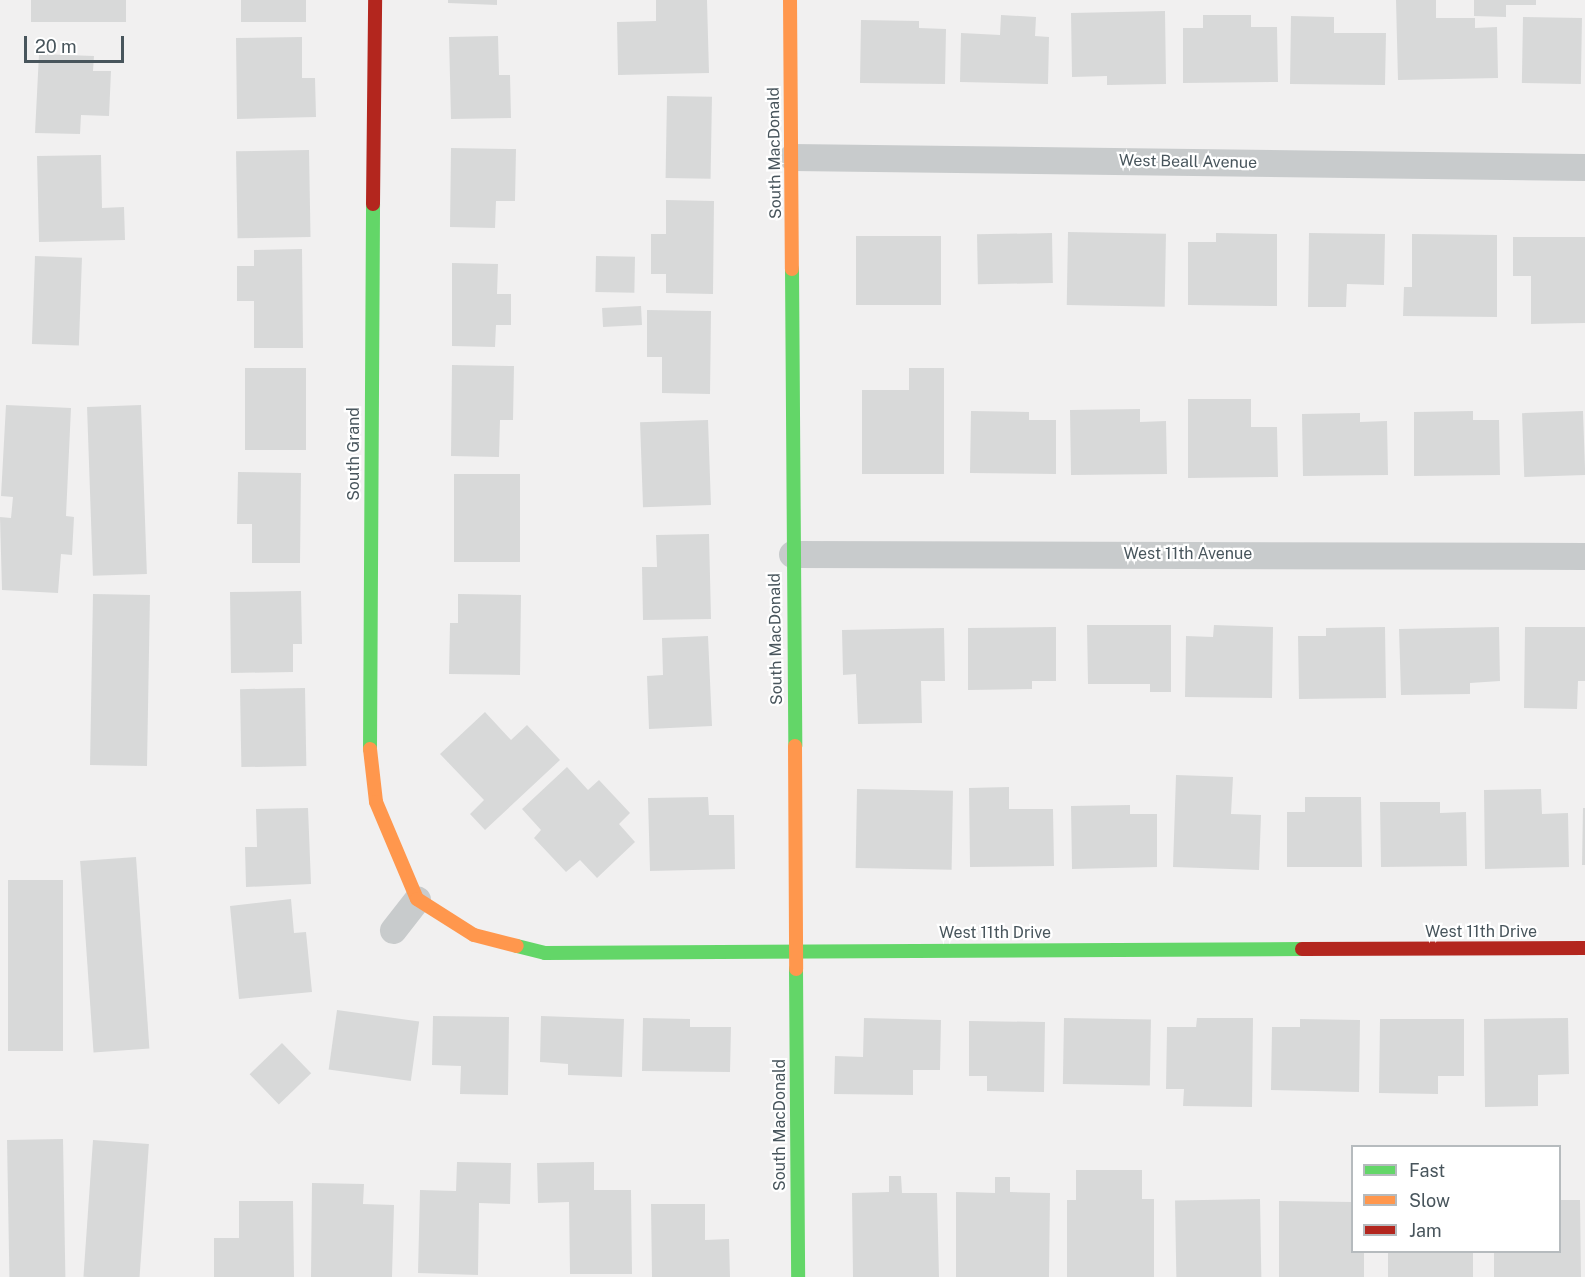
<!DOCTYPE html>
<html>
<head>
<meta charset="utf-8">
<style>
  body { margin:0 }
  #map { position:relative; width:1585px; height:1277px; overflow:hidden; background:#f1f0f0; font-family:"Public Sans",sans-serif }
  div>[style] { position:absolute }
  .building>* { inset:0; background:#d8d9d9; transform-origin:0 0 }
  .street>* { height:27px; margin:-13.5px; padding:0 13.5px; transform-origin:13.5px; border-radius:13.5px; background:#c8cbcc }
  .fast>* { height:14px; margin:-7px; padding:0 7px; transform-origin:7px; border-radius:7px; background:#63d668 }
  .slow>* { height:14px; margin:-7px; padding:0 7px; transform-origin:7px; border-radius:7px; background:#ff974d }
  .jam>* { height:14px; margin:-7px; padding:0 7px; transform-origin:7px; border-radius:7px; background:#b3261e }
  span { translate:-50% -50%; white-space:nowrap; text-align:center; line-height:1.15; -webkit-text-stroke:4.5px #fff; paint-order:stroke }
  .street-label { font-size:16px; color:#48555c }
  .legend { position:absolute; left:1351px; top:1145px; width:210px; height:108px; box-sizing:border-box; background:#fff; border:2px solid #b6bbbe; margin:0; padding:8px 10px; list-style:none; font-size:18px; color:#48555c }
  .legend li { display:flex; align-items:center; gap:12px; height:30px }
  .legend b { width:30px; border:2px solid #b6bbbe }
  .scale { position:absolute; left:24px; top:36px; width:100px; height:27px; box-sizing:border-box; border:3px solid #48555c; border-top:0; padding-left:8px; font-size:18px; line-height:21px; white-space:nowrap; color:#48555c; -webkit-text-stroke:4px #fff; paint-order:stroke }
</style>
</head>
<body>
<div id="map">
  <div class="building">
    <div style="left:31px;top:0;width:95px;height:22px"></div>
    <div style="left:241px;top:0;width:65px;height:22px"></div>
    <div style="clip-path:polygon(448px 0,497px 0,497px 5px,448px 3px)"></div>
    <div style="clip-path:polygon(656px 0,707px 0,709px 73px,618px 75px,617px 22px,656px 21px)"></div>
    <div style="clip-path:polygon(1396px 0,1436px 0,1436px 18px,1475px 18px,1475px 28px,1497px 27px,1498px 78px,1398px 80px)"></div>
    <div style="clip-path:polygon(1474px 0,1536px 0,1536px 5px,1506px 5px,1506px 17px,1474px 16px)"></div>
    <div style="clip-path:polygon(1165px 11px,1166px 84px,1107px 85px,1107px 76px,1072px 77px,1071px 13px)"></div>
    <div style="clip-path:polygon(1001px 15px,1036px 17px,1035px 36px,1049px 37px,1048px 84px,960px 82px,961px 33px,1000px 35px)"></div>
    <div style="clip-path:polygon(1203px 15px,1251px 15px,1251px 27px,1277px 27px,1278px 82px,1183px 83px,1183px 28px,1203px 28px)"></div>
    <div style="clip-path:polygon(1291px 16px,1334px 17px,1334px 33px,1386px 33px,1385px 85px,1290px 84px)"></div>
    <div style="left:1523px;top:17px;width:59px;height:66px;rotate:1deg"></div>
    <div style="clip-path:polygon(861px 20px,919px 21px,919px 28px,946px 29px,945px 84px,860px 83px)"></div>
    <div style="clip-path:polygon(498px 36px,499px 75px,510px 75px,511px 118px,451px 119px,449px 37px)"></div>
    <div style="clip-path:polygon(302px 37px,302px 78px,315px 78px,316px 117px,237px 119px,236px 38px)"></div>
    <div style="clip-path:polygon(39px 54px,94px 56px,93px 71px,111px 71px,109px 116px,81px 115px,80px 134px,35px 133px)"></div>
    <div style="left:667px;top:96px;width:45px;height:82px;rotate:1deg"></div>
    <div style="clip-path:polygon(451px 148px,516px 149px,515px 201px,496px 201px,495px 228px,450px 227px)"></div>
    <div style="left:309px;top:150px;width:87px;height:73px;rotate:89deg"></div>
    <div style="clip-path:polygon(101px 155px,102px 208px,124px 207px,125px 240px,39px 242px,37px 156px)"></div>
    <div style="clip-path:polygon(666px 200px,714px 201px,713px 294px,666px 293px,666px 274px,651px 274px,651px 234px,666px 234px)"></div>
    <div style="left:1068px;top:232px;width:98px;height:73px;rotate:1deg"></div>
    <div style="left:1052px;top:233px;width:50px;height:75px;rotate:89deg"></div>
    <div style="clip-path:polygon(1216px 233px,1277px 234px,1277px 306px,1188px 305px,1188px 242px,1216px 242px)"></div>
    <div style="clip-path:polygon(1309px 233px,1385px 234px,1384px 285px,1347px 284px,1346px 307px,1308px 307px)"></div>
    <div style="clip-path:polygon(1412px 234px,1497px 235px,1497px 317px,1403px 316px,1404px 287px,1412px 287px)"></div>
    <div style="left:856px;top:236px;width:85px;height:69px"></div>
    <div style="clip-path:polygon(1513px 237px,1585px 237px,1585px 323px,1531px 324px,1531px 276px,1513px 276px)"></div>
    <div style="clip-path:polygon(302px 249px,303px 348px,254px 348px,254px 301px,237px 301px,237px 266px,254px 266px,254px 250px)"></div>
    <div style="left:35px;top:256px;width:47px;height:88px;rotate:2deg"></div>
    <div style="left:596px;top:256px;width:39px;height:36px;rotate:1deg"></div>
    <div style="clip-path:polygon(452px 263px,498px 264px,497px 294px,511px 294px,511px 325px,496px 325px,495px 347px,452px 346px)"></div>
    <div style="left:641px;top:306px;width:19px;height:39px;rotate:87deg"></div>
    <div style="clip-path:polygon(647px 310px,711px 311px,710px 394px,662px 393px,662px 357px,647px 357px)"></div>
    <div style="clip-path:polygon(452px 365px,514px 366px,513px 420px,500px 420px,499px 457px,451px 456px)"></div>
    <div style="left:245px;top:368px;width:61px;height:82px"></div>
    <div style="clip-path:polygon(909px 368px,944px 368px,944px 474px,862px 474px,862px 390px,909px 390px)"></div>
    <div style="clip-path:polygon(1188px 399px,1251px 399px,1251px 427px,1277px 427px,1278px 477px,1188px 478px)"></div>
    <div style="clip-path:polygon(6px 405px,71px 408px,66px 516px,74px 517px,72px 555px,61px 554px,58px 593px,2px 590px,0 517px,11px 518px,13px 497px,1px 496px)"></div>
    <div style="left:141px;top:405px;width:169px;height:54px;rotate:88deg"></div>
    <div style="clip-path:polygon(1140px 409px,1140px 422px,1166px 421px,1167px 474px,1071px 475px,1070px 410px)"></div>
    <div style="clip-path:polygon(971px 411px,1029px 412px,1029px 420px,1056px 420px,1056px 474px,970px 473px)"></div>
    <div style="clip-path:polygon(1473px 411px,1473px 420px,1499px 420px,1500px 475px,1414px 476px,1414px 412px)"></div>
    <div style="left:1583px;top:411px;width:64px;height:61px;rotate:88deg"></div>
    <div style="clip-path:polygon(1360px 413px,1360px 422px,1387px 421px,1388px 475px,1303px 476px,1302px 414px)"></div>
    <div style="left:708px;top:420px;width:85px;height:68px;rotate:88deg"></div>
    <div style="clip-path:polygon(238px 472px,301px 473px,300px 563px,252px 563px,252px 524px,237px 524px)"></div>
    <div style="left:454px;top:474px;width:66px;height:88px"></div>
    <div style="clip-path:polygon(709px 534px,711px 619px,643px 620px,642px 567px,657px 567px,656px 535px)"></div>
    <div style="clip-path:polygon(301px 591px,302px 644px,293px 644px,293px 672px,231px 673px,230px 592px)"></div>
    <div style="left:93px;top:594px;width:57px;height:171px;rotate:1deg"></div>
    <div style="clip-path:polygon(458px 594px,521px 595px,520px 675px,449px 674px,450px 623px,458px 623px)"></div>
    <div style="clip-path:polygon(1087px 625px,1171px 625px,1171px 692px,1150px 692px,1150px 684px,1088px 684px)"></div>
    <div style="clip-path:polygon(1214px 625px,1273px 627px,1272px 698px,1185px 697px,1186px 636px,1213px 637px)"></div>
    <div style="clip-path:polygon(1056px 627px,1056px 681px,1032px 681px,1032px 689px,968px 690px,968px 628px)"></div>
    <div style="clip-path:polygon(1385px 627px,1386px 698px,1299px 699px,1298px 636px,1326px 636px,1326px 628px)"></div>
    <div style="clip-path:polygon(1499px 627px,1500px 681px,1470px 683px,1470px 694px,1401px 695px,1399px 629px)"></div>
    <div style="clip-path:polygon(1525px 627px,1585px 627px,1585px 681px,1578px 681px,1577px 709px,1524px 708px)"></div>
    <div style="clip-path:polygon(944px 628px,945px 681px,921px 681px,922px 723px,858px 724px,856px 674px,843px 675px,842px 630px)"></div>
    <div style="clip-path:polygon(708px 636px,712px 726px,649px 729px,647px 676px,663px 675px,662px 638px)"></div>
    <div style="left:305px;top:688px;width:78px;height:65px;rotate:89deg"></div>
    <div style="clip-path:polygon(485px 712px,511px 740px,527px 725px,560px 760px,485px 830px,470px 814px,484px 800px,440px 754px)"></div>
    <div style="clip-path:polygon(567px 767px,588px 790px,599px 780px,630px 813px,619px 824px,635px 842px,597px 878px,580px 860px,566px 872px,534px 838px,541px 830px,522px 809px)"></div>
    <div style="clip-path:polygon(1176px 775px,1233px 777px,1231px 814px,1261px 815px,1259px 870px,1173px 867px)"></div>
    <div style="clip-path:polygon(1009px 787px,1009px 809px,1053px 809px,1054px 866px,970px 867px,969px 788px)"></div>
    <div style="left:857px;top:789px;width:96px;height:79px;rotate:1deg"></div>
    <div style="clip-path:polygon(1541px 789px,1542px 814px,1568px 813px,1569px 867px,1485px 869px,1484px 790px)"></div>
    <div style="clip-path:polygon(708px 797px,709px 815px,734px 815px,735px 869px,650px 871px,648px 798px)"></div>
    <div style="clip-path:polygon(1305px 797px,1361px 797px,1362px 867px,1287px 867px,1287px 812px,1305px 812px)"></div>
    <div style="clip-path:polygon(1380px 802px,1440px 802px,1440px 813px,1466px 812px,1467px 866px,1381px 867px)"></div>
    <div style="clip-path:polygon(1130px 805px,1130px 814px,1157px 814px,1157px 867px,1072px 869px,1071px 806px)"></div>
    <div style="clip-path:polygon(308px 808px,311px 884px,246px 887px,245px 847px,257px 847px,256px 809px)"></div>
    <div style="clip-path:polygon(1583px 808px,1585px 808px,1585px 865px,1582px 865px)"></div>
    <div style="left:136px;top:857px;width:192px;height:56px;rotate:86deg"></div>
    <div style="left:8px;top:880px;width:55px;height:171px"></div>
    <div style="clip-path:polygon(291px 899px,294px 933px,306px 932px,312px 992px,239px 999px,230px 906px)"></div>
    <div style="left:337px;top:1010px;width:83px;height:60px;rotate:8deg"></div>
    <div style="clip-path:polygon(433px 1016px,509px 1017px,508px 1095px,460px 1094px,461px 1066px,432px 1065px)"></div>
    <div style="clip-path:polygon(541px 1016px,624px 1019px,622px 1077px,568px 1075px,568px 1064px,540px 1062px)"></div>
    <div style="clip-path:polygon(643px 1018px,690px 1019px,690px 1027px,731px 1027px,730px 1072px,642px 1071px)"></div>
    <div style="clip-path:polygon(864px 1018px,941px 1020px,940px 1070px,913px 1070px,913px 1095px,834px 1094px,835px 1056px,863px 1057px)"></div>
    <div style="left:1064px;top:1018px;width:87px;height:66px;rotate:1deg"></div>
    <div style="clip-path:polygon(1197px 1018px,1253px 1018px,1252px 1107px,1183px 1106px,1184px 1089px,1166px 1089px,1167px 1027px,1196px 1027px)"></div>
    <div style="clip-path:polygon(1568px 1018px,1569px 1074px,1538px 1075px,1538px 1106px,1485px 1107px,1484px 1019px)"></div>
    <div style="clip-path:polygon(1300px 1019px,1360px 1020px,1359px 1092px,1271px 1090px,1272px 1027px,1300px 1027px)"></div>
    <div style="clip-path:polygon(1380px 1019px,1464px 1019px,1464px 1076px,1438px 1076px,1438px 1094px,1379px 1093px)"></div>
    <div style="clip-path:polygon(969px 1021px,1045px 1022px,1044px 1092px,987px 1091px,987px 1076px,969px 1076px)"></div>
    <div style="left:282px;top:1043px;width:42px;height:45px;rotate:46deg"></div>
    <div style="left:63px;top:1139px;width:138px;height:56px;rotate:89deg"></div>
    <div style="left:93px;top:1140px;width:56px;height:137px;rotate:4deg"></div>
    <div style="clip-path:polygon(457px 1162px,511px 1163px,510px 1204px,479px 1203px,478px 1275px,418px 1273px,420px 1190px,456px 1191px)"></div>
    <div style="clip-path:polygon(594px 1162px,594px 1190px,631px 1190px,632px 1274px,570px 1274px,569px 1202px,538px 1203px,537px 1163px)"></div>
    <div style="clip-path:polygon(1076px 1170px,1142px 1170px,1142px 1199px,1154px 1199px,1154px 1277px,1067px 1277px,1067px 1200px,1076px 1200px)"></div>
    <div style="clip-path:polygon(889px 1176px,901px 1176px,902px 1193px,937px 1193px,939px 1277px,853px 1277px,852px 1193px,889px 1192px)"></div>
    <div style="clip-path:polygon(995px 1177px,1010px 1177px,1010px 1192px,1050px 1193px,1049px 1277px,956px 1277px,956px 1192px,995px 1193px)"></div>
    <div style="clip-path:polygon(312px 1183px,364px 1184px,363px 1204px,394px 1205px,392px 1277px,311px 1277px)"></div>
    <div style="left:1260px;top:1199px;width:78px;height:85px;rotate:89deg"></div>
    <div style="clip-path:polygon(1560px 1200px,1580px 1200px,1581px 1277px,1494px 1277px,1494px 1252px,1560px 1252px)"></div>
    <div style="clip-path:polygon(239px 1201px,293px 1201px,294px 1277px,214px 1277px,214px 1238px,239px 1238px)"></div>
    <div style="clip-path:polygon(1279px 1201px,1352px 1202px,1352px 1252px,1364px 1252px,1364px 1277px,1279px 1277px)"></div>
    <div style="clip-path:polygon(651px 1204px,705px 1204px,705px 1240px,729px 1239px,730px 1277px,652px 1277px)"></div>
    <div style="left:1388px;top:1252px;width:85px;height:25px"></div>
  </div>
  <div class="street">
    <div style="left:792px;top:157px;width:793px;rotate:0.72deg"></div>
    <div style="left:792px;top:554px;width:793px;rotate:0.14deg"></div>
    <div style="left:393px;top:930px;width:39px;rotate:-52deg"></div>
  </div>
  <div class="fast">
    <div style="left:792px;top:269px;width:477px;rotate:89.6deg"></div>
    <div style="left:370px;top:749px;width:545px;rotate:-89.68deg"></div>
    <div style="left:517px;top:946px;width:29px;rotate:14deg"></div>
    <div style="left:545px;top:953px;width:757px;rotate:-0.3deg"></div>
    <div style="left:796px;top:969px;width:308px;rotate:89.6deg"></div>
  </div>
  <div class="slow">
    <div style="left:790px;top:0;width:269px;rotate:89.6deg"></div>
    <div style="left:795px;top:746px;width:223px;rotate:89.7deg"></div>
    <div style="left:370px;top:749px;width:53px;rotate:83.5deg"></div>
    <div style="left:376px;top:802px;width:105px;rotate:67.1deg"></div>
    <div style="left:417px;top:899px;width:67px;rotate:32.3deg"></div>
    <div style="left:474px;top:935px;width:44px;rotate:14.3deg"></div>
  </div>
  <div class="jam">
    <div style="left:373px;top:204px;width:204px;rotate:-89.4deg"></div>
    <div style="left:1302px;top:949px;width:283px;rotate:-0.2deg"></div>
  </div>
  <div class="street-label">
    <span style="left:775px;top:153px;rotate:-91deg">South MacDonald</span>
    <span style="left:1188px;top:162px;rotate:1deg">West Beall Avenue</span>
    <span style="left:354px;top:454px;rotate:-90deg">South Grand</span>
    <span style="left:1188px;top:554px">West 11th Avenue</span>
    <span style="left:776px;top:639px;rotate:-91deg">South MacDonald</span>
    <span style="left:1481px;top:932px">West 11th Drive</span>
    <span style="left:995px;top:933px">West 11th Drive</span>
    <span style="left:780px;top:1125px;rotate:-90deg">South MacDonald</span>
  </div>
  <ul class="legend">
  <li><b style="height:8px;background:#63d668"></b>Fast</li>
  <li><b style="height:8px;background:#ff974d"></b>Slow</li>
  <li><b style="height:8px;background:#b3261e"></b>Jam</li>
  </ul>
  <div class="scale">20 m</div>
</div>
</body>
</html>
